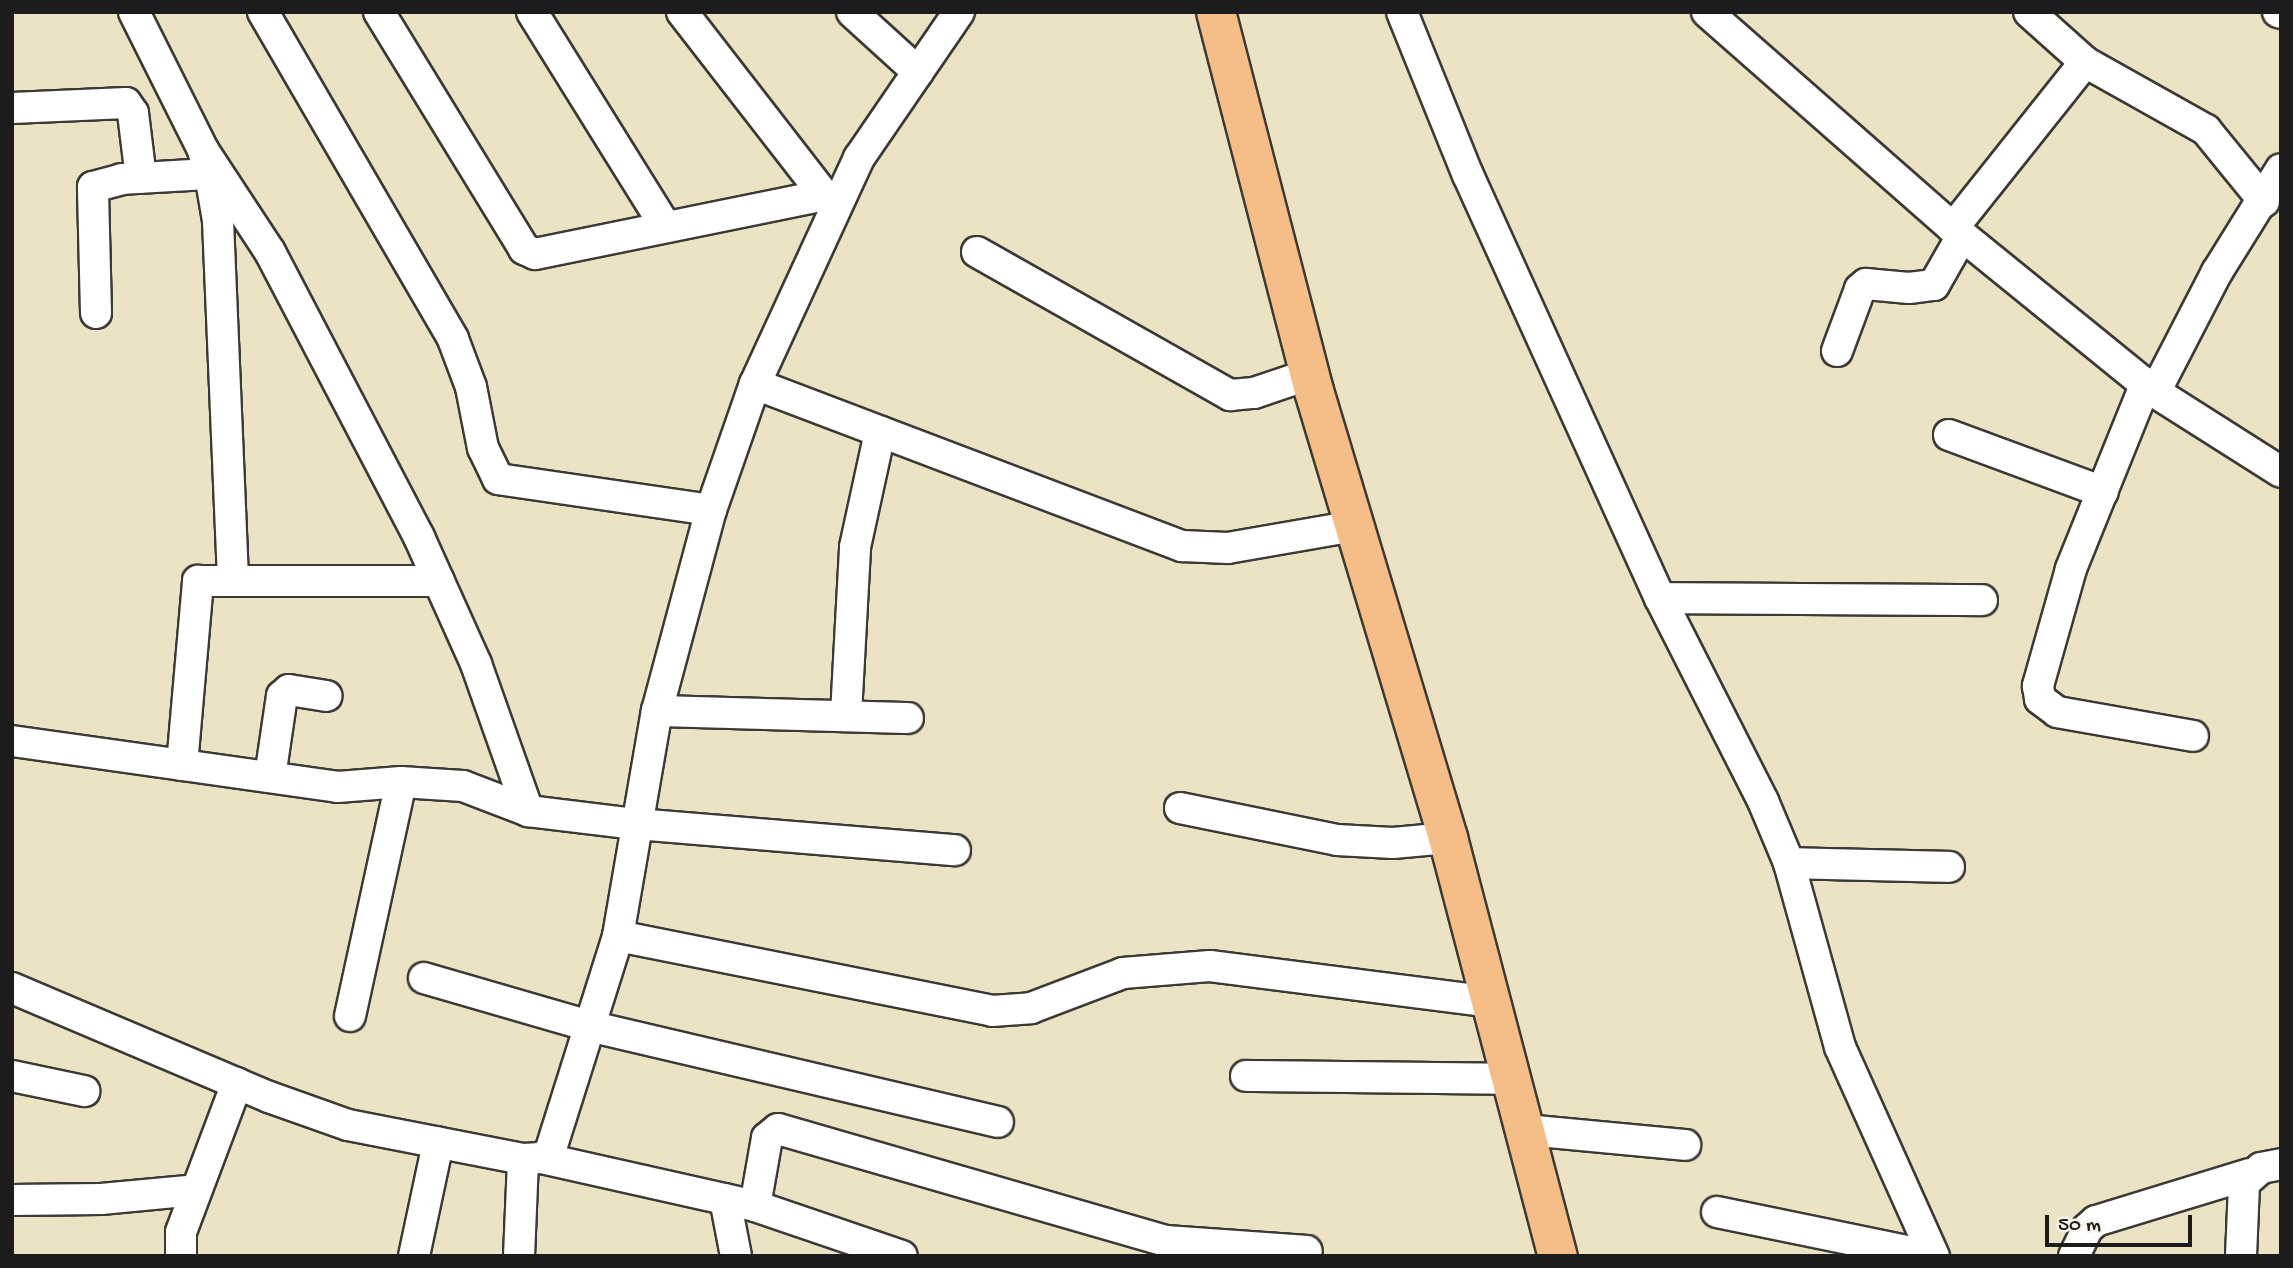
<!DOCTYPE html>
<html>
<head>
<meta charset="utf-8">
<style>
  body { margin:0 }
  #map { position:relative; width:2293px; height:1268px; overflow:hidden; background:#ece3c4; font-family:"Gochi Hand",sans-serif }
  div>[style] { position:absolute }
  .roads { filter:drop-shadow(2px 0 #3b3a35) drop-shadow(-2px 0 #3b3a35) drop-shadow(0 2px #3b3a35) drop-shadow(0 -2px #3b3a35) }
  .minor>* { height:30px; margin:-15px; padding:0 15px; transform-origin:15px; border-radius:15px; background:#fff }
  .highway>* { height:38px; margin:-19px; padding:0 19px; transform-origin:19px; border-radius:19px; background:#f6be87 }
  span { translate:-50% -50%; white-space:nowrap; text-align:center; line-height:1.15; -webkit-text-stroke:5px #f7f3e8; paint-order:stroke }
  .frame { position:absolute; inset:0; border:14px solid #1c1c1c; pointer-events:none }
  .scale { position:absolute; left:2045px; top:1215px; width:147px; height:32px; box-sizing:border-box; border:4px solid #1c1c1c; border-top:0; padding-left:9px; font-size:21px; line-height:24px; white-space:nowrap; color:#1c1c1c; -webkit-text-stroke:5px #f7f3e8; paint-order:stroke }
</style>
</head>
<body>
<div id="map">
  <div class="roads">
    <div class="minor">
      <div style="left:134px;top:12px;width:154px;rotate:63.4deg"></div>
      <div style="left:203px;top:150px;width:25px;rotate:74deg"></div>
      <div style="left:210px;top:174px;width:48px;rotate:80.3deg"></div>
      <div style="left:218px;top:221px;width:359px;rotate:87.6deg"></div>
      <div style="left:263px;top:12px;width:378px;rotate:59.8deg"></div>
      <div style="left:453px;top:339px;width:51px;rotate:69.4deg"></div>
      <div style="left:471px;top:387px;width:62px;rotate:78.9deg"></div>
      <div style="left:483px;top:448px;width:34px;rotate:64deg"></div>
      <div style="left:498px;top:479px;width:215px;rotate:8.3deg"></div>
      <div style="left:379px;top:12px;width:278px;rotate:58.5deg"></div>
      <div style="left:524px;top:249px;width:12px;rotate:24deg"></div>
      <div style="left:535px;top:254px;width:291px;rotate:-11.5deg"></div>
      <div style="left:532px;top:12px;width:253px;rotate:58.1deg"></div>
      <div style="left:682px;top:12px;width:247px;rotate:52.2deg"></div>
      <div style="left:852px;top:12px;width:89px;rotate:42.3deg"></div>
      <div style="left:1402px;top:12px;width:176px;rotate:68deg"></div>
      <div style="left:1468px;top:175px;width:465px;rotate:65.6deg"></div>
      <div style="left:1660px;top:598px;width:228px;rotate:63.1deg"></div>
      <div style="left:1763px;top:801px;width:67px;rotate:67.2deg"></div>
      <div style="left:1789px;top:863px;width:191px;rotate:74.5deg"></div>
      <div style="left:1840px;top:1047px;width:229px;rotate:65.8deg"></div>
      <div style="left:1707px;top:12px;width:327px;rotate:41.3deg"></div>
      <div style="left:1953px;top:228px;width:260px;rotate:39.1deg"></div>
      <div style="left:2155px;top:392px;width:149px;rotate:32.4deg"></div>
      <div style="left:2278px;top:12px;width:3px;rotate:18deg"></div>
      <div style="left:2085px;top:62px;width:139px;rotate:29.3deg"></div>
      <div style="left:2206px;top:130px;width:92px;rotate:50.8deg"></div>
      <div style="left:12px;top:108px;width:114px;rotate:-2.5deg"></div>
      <div style="left:126px;top:103px;width:12px;rotate:55deg"></div>
      <div style="left:133px;top:113px;width:65px;rotate:83deg"></div>
      <div style="left:203px;top:150px;width:122px;rotate:56.7deg"></div>
      <div style="left:270px;top:252px;width:322px;rotate:62.4deg"></div>
      <div style="left:419px;top:537px;width:139px;rotate:65.8deg"></div>
      <div style="left:476px;top:664px;width:156px;rotate:70.5deg"></div>
      <div style="left:1953px;top:228px;width:212px;rotate:-51.5deg"></div>
      <div style="left:2085px;top:62px;width:75px;rotate:-138.2deg"></div>
      <div style="left:977px;top:252px;width:291px;rotate:29.5deg"></div>
      <div style="left:1230px;top:395px;width:24px;rotate:-5deg"></div>
      <div style="left:1254px;top:393px;width:59px;rotate:-18.7deg"></div>
      <div style="left:96px;top:313px;width:126px;rotate:-91.4deg"></div>
      <div style="left:93px;top:187px;width:30px;rotate:-15deg"></div>
      <div style="left:122px;top:179px;width:88px;rotate:-3.3deg"></div>
      <div style="left:1837px;top:351px;width:66px;rotate:-69.6deg"></div>
      <div style="left:1860px;top:289px;width:8px;rotate:-40deg"></div>
      <div style="left:1866px;top:284px;width:43px;rotate:5.3deg"></div>
      <div style="left:1909px;top:288px;width:25px;rotate:-7deg"></div>
      <div style="left:1934px;top:285px;width:56px;rotate:-60.3deg"></div>
      <div style="left:2146px;top:383px;width:201px;rotate:112deg"></div>
      <div style="left:2071px;top:569px;width:122px;rotate:105.8deg"></div>
      <div style="left:2038px;top:686px;width:13px;rotate:81deg"></div>
      <div style="left:2040px;top:699px;width:21px;rotate:37deg"></div>
      <div style="left:2057px;top:712px;width:138px;rotate:10deg"></div>
      <div style="left:755px;top:384px;width:457px;rotate:20.8deg"></div>
      <div style="left:1182px;top:546px;width:46px;rotate:2.5deg"></div>
      <div style="left:1228px;top:548px;width:128px;rotate:-9.9deg"></div>
      <div style="left:2155px;top:392px;width:135px;rotate:-62.7deg"></div>
      <div style="left:2217px;top:272px;width:121px;rotate:-58.1deg"></div>
      <div style="left:1949px;top:435px;width:164px;rotate:20.3deg"></div>
      <div style="left:1660px;top:598px;width:322px;rotate:0.4deg"></div>
      <div style="left:657px;top:711px;width:251px;rotate:1.6deg"></div>
      <div style="left:846px;top:715px;width:168px;rotate:-86.9deg"></div>
      <div style="left:855px;top:547px;width:118px;rotate:-77.7deg"></div>
      <div style="left:12px;top:741px;width:329px;rotate:8deg"></div>
      <div style="left:338px;top:787px;width:63px;rotate:-4.5deg"></div>
      <div style="left:401px;top:782px;width:62px;rotate:3.7deg"></div>
      <div style="left:463px;top:786px;width:70px;rotate:21deg"></div>
      <div style="left:528px;top:811px;width:109px;rotate:6.9deg"></div>
      <div style="left:636px;top:824px;width:320px;rotate:4.7deg"></div>
      <div style="left:182px;top:765px;width:185px;rotate:-85deg"></div>
      <div style="left:198px;top:581px;width:241px"></div>
      <div style="left:270px;top:777px;width:82px;rotate:-81.6deg"></div>
      <div style="left:282px;top:696px;width:9px;rotate:-41deg"></div>
      <div style="left:289px;top:690px;width:38px;rotate:9deg"></div>
      <div style="left:1180px;top:808px;width:160px;rotate:11.5deg"></div>
      <div style="left:1337px;top:840px;width:56px;rotate:3.1deg"></div>
      <div style="left:1393px;top:843px;width:55px;rotate:-5.2deg"></div>
      <div style="left:1789px;top:863px;width:160px;rotate:1.4deg"></div>
      <div style="left:618px;top:936px;width:381px;rotate:11.3deg"></div>
      <div style="left:992px;top:1011px;width:39px;rotate:-4deg"></div>
      <div style="left:1031px;top:1008px;width:98px;rotate:-20.8deg"></div>
      <div style="left:1123px;top:973px;width:87px;rotate:-4.6deg"></div>
      <div style="left:1210px;top:966px;width:283px;rotate:7.3deg"></div>
      <div style="left:424px;top:978px;width:172px;rotate:16.2deg"></div>
      <div style="left:589px;top:1026px;width:420px;rotate:13.2deg"></div>
      <div style="left:12px;top:988px;width:279px;rotate:23deg"></div>
      <div style="left:269px;top:1097px;width:84px;rotate:19.5deg"></div>
      <div style="left:348px;top:1125px;width:178px;rotate:11deg"></div>
      <div style="left:523px;top:1159px;width:18px;rotate:-3deg"></div>
      <div style="left:541px;top:1158px;width:11px;rotate:-34deg"></div>
      <div style="left:550px;top:1152px;width:226px;rotate:-72.5deg"></div>
      <div style="left:618px;top:936px;width:228px;rotate:-80.2deg"></div>
      <div style="left:657px;top:711px;width:208px;rotate:-75deg"></div>
      <div style="left:711px;top:510px;width:133px;rotate:-70.8deg"></div>
      <div style="left:755px;top:384px;width:249px;rotate:-65.3deg"></div>
      <div style="left:859px;top:158px;width:177px;rotate:-55.6deg"></div>
      <div style="left:350px;top:1016px;width:239px;rotate:-77.7deg"></div>
      <div style="left:12px;top:1076px;width:74px;rotate:11.8deg"></div>
      <div style="left:1246px;top:1076px;width:267px;rotate:0.6deg"></div>
      <div style="left:1527px;top:1130px;width:159px;rotate:5.4deg"></div>
      <div style="left:541px;top:1158px;width:219px;rotate:12.6deg"></div>
      <div style="left:755px;top:1206px;width:155px;rotate:18.8deg"></div>
      <div style="left:725px;top:1199px;width:58px;rotate:79.1deg"></div>
      <div style="left:12px;top:1200px;width:89px;rotate:-0.6deg"></div>
      <div style="left:101px;top:1199px;width:95px;rotate:-5.4deg"></div>
      <div style="left:755px;top:1206px;width:69px;rotate:-80deg"></div>
      <div style="left:767px;top:1138px;width:14px;rotate:-39deg"></div>
      <div style="left:778px;top:1129px;width:405px;rotate:16.1deg"></div>
      <div style="left:1167px;top:1241px;width:140px;rotate:4.1deg"></div>
      <div style="left:1717px;top:1212px;width:218px;rotate:11.6deg"></div>
      <div style="left:181px;top:1256px;width:24px;rotate:-90deg"></div>
      <div style="left:181px;top:1232px;width:159px;rotate:-69.4deg"></div>
      <div style="left:414px;top:1256px;width:116px;rotate:-78deg"></div>
      <div style="left:519px;top:1256px;width:97px;rotate:-87.6deg"></div>
      <div style="left:2074px;top:1256px;width:30px;rotate:-64deg"></div>
      <div style="left:2087px;top:1229px;width:12px;rotate:-42deg"></div>
      <div style="left:2096px;top:1221px;width:161px;rotate:-17deg"></div>
      <div style="left:2241px;top:1256px;width:73px;rotate:-87.6deg"></div>
      <div style="left:2244px;top:1183px;width:23px;rotate:-41deg"></div>
      <div style="left:2261px;top:1168px;width:20px;rotate:-11deg"></div>
    </div>
    <div class="highway">
      <div style="left:1216px;top:12px;width:391px;rotate:75.5deg"></div>
      <div style="left:1314px;top:391px;width:467px;rotate:73.3deg"></div>
      <div style="left:1448px;top:838px;width:432px;rotate:75.3deg"></div>
    </div>
  </div>
  <div class="frame"></div>
  <div class="scale">50 m</div>
</div>
</body>
</html>
